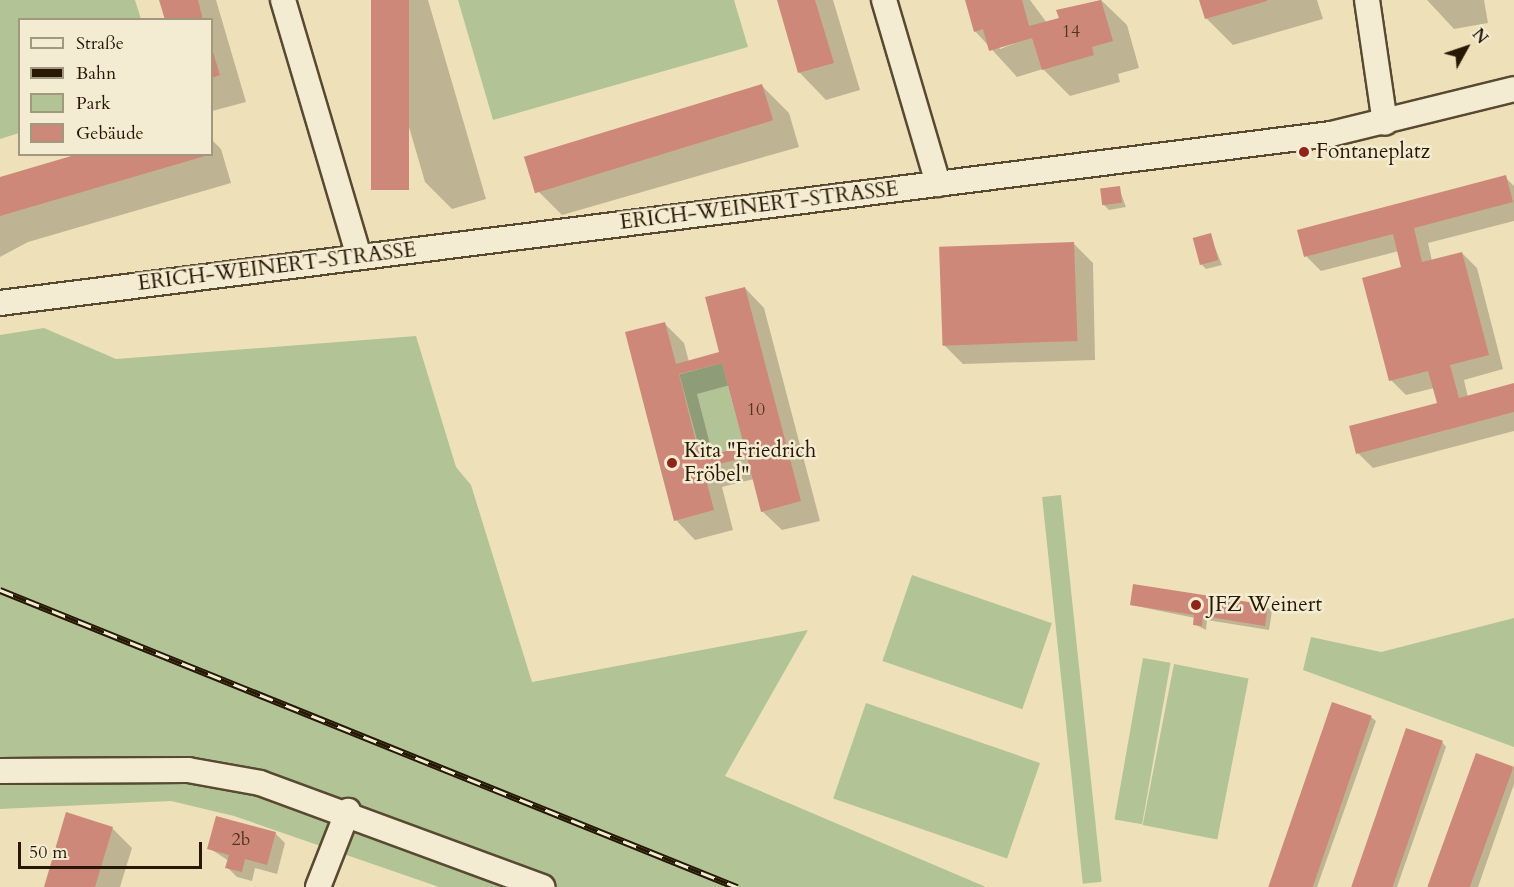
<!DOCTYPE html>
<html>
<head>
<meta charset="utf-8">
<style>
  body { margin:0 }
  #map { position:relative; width:1514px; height:887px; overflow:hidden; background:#eee1ba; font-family:Cardo,serif }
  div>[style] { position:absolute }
  .green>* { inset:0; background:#b2c495; transform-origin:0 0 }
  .shadow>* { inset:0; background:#0003 }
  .building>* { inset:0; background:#cd8879; transform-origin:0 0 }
  .roads { filter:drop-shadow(2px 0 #584a31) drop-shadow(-2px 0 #584a31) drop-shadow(0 2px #584a31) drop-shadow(0 -2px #584a31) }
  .street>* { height:24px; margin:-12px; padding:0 12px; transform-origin:12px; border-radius:12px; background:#f4ecd2 }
  .rail>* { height:7px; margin-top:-3.5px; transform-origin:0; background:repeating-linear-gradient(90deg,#f4ecd2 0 14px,#261803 0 28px); box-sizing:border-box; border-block:2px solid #261803 }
  .dots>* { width:16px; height:16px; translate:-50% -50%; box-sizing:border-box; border:3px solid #f4ecd2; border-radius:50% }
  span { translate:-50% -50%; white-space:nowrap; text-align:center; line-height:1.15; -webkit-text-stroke:5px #f4ecd2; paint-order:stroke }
  .number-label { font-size:18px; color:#503420 }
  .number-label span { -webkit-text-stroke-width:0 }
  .poi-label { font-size:21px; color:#261803 }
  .left { translate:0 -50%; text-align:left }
  .street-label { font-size:21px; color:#261803 }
  .legend { position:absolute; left:18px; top:18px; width:195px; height:138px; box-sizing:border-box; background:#f4ecd2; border:2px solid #a2977f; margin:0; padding:8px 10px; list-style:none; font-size:18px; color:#261803 }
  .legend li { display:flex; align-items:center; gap:12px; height:30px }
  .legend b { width:30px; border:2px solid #a2977f }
  .north { position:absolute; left:1436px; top:18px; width:60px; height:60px; -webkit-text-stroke:4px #f4ecd2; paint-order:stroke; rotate:50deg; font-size:16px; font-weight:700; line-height:24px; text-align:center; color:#261803 }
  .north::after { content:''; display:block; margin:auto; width:21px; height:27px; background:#261803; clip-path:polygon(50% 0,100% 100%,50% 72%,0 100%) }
  .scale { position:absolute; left:18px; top:842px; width:184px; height:27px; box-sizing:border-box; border:3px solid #261803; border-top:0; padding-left:8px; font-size:18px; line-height:21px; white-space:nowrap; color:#261803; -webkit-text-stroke:4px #f4ecd2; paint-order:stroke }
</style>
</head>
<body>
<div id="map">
  <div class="green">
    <div style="clip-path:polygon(0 0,135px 0,141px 19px,20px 20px,19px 133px,0 139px)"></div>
    <div style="clip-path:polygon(458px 0,734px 0,748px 47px,493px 120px)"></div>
    <div style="clip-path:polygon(44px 328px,116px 359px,416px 336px,456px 467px,471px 485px,532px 682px,808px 630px,725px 776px,986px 887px,439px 887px,234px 816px,171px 801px,0 809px,0 335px)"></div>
    <div style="left:722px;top:363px;width:86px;height:44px;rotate:75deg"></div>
    <div style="left:1061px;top:495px;width:389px;height:19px;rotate:84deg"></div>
    <div style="left:912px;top:575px;width:148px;height:91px;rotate:19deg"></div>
    <div style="clip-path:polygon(1514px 618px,1514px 747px,1303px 670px,1311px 637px,1381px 652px)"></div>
    <div style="left:1143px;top:658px;width:28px;height:164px;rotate:10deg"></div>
    <div style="left:1174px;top:664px;width:76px;height:164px;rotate:11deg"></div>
    <div style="left:866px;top:703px;width:184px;height:101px;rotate:19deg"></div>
  </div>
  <div class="shadow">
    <div style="clip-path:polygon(161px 0,216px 0,246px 102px,212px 111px,212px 20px,166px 20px)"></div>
    <div style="clip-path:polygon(372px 0,428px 0,486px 199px,452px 209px,425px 182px)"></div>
    <div style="clip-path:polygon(778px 0,833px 0,860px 90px,826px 100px,800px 73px)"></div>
    <div style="clip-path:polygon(evenodd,966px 0,1030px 0,1047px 23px,1061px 19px,1058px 11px,1101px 0,1127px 25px,1139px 68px,1118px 74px,1120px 82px,1070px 96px,1043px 69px,1017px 77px,975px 31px,966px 0,1039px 34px,1000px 49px,998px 46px,1039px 34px)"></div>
    <div style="clip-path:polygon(1201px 0,1317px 0,1323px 19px,1233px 45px,1206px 18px)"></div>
    <div style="clip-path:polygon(1427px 0,1484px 0,1488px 23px,1454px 29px)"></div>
    <div style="clip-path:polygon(762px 86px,789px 113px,799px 147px,562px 215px,535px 188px)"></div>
    <div style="clip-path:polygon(212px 140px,221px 149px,231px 183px,28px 242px,0 257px,0 179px,84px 154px,212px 154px)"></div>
    <div style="clip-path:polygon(1505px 177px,1514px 186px,1514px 221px,1428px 243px,1432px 261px,1462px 253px,1477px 268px,1503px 369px,1464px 380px,1468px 397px,1514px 385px,1514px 431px,1373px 468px,1358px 453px,1439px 404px,1434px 388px,1406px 395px,1391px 380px,1403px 268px,1399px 251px,1321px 271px,1306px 256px)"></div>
    <div style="clip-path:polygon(1119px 188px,1126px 207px,1109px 210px,1104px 205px)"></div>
    <div style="clip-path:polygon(1210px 235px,1222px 265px,1206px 269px,1201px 264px)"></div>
    <div style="clip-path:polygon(1073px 243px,1093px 263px,1095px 360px,963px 364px,943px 344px)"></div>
    <div style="clip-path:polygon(evenodd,745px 288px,764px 308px,820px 521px,782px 530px,762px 511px,754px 479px,722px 487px,733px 530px,695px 540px,676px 520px,664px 323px,684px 343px,689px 362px,721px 353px,745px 288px,730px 385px,746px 447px,713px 456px,697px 394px,730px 385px)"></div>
    <div style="clip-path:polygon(1131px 605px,1267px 607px,1272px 611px,1269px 630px,1207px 620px,1206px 630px,1194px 624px,1195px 618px)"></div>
    <div style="clip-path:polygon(1371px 717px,1376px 721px,1317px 887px,1269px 887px)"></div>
    <div style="clip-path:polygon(1442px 742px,1446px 747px,1397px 887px,1352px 887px)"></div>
    <div style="clip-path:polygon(1514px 767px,1514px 784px,1478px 887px,1431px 887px)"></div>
    <div style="clip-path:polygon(112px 828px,132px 848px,120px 887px,45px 887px)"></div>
    <div style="clip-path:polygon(275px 833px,285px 843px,277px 874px,255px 868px,252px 881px,237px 877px,227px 867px,229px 861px,209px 848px)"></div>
  </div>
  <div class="building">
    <div style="clip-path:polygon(159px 0,198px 0,203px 20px,165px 20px)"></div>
    <div style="left:371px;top:0;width:38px;height:190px"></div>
    <div style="clip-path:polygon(777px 0,815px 0,834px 63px,798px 73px)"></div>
    <div style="clip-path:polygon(965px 0,1022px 0,1029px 26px,1059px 18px,1056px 10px,1101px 0,1113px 41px,1092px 47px,1094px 55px,1042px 70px,1032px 38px,989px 51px,983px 29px,974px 32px)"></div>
    <div style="clip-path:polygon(1199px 0,1267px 0,1267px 1px,1205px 19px)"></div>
    <div style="clip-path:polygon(212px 49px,220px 75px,212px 78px)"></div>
    <div style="left:762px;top:84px;width:38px;height:249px;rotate:73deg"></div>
    <div style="clip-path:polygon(78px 154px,204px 154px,205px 156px,0 216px,0 177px)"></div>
    <div style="clip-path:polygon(1506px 175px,1513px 202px,1414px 228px,1422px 262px,1462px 252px,1489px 355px,1450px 365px,1459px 398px,1514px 383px,1514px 412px,1356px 454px,1349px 426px,1437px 403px,1428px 371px,1389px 381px,1362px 278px,1401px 267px,1393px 234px,1304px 257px,1297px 230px)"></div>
    <div style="left:1120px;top:186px;width:17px;height:20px;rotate:83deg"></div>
    <div style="left:1211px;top:233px;width:28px;height:19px;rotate:75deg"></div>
    <div style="left:1074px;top:242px;width:99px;height:135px;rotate:88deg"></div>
    <div style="clip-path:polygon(evenodd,745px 287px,801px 501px,761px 512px,747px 457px,703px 468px,714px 510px,674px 521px,625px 332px,665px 322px,676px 364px,719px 352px,705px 297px,745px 287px,722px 363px,744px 446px,700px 458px,679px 374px,722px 363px)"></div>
    <div style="clip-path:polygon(1133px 584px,1268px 605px,1265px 626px,1203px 616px,1202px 626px,1193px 625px,1194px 615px,1130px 605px)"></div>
    <div style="left:1332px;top:702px;width:42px;height:196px;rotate:19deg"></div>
    <div style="left:1406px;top:728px;width:39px;height:169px;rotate:19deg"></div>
    <div style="left:1476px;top:753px;width:40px;height:142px;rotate:20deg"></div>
    <div style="clip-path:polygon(66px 812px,113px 827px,95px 887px,44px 887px)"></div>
    <div style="clip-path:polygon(216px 816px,276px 832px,267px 865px,245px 859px,242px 872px,225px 868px,229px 855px,207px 849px)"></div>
  </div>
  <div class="roads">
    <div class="street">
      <div style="left:283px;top:0;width:267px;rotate:73.5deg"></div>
      <div style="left:884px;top:0;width:192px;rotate:73.6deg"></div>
      <div style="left:1367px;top:0;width:124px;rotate:81.7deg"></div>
      <div style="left:0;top:303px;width:1342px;rotate:-7.24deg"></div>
      <div style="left:1331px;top:134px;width:188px;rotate:-13.8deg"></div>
      <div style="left:0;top:771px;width:188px;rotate:-0.3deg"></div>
      <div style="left:188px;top:770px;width:73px;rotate:10.2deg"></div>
      <div style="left:260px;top:783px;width:301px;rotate:20.2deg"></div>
      <div style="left:318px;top:887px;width:82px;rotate:-68.5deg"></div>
    </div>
  </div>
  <div class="rail">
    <div style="left:0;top:590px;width:795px;rotate:21.95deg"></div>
  </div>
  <div class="dots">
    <div style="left:1304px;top:152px;background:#8f2418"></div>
    <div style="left:672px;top:463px;background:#8f2418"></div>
    <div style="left:1196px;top:605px;background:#8f2418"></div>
  </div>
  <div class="number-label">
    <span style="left:1071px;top:32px">14</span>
    <span style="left:756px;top:410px">10</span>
    <span style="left:241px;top:840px">2b</span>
  </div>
  <div class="poi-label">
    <span class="left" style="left:1316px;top:152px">Fontaneplatz</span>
    <span class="left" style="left:684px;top:463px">Kita "Friedrich<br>Fröbel"</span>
    <span class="left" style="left:1208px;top:605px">JFZ Weinert</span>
  </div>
  <div class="street-label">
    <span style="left:759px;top:206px;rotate:-7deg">ERICH-WEINERT-STRASSE</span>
    <span style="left:277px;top:267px;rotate:-7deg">ERICH-WEINERT-STRASSE</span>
  </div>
  <ul class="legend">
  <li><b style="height:8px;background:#f4ecd2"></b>Straße</li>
  <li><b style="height:8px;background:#261803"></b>Bahn</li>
  <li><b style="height:16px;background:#b2c495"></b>Park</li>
  <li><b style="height:16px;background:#cd8879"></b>Gebäude</li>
  </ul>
  <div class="north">N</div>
  <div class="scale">50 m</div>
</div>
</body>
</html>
